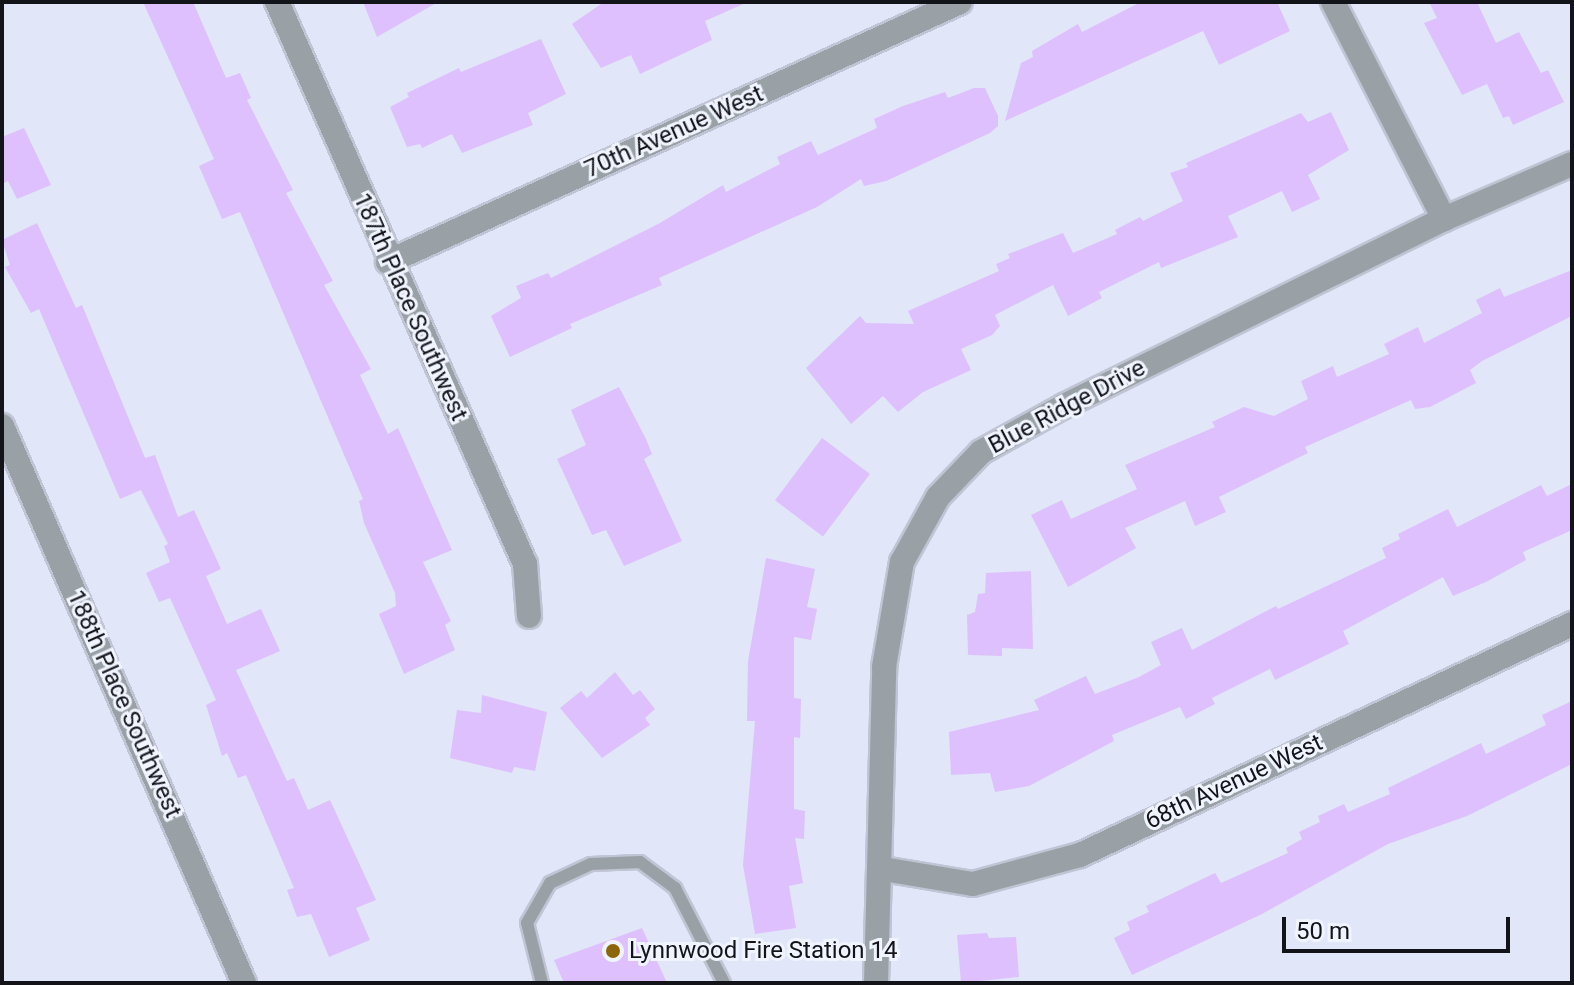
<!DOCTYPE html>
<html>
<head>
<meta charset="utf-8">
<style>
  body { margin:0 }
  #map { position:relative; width:1574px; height:985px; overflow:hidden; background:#e1e6f8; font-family:Roboto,sans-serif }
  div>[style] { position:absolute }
  .building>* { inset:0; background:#dec0fe; transform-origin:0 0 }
  .roads { filter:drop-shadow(2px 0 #c0c4d4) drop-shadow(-2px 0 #c0c4d4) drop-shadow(0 2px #c0c4d4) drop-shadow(0 -2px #c0c4d4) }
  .lane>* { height:12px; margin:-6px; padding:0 6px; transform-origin:6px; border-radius:6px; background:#9aa1a6 }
  .street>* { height:24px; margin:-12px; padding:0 12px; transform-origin:12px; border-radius:12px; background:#9aa1a6 }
  .dots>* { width:22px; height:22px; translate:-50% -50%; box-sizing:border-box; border:4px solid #f0f4fe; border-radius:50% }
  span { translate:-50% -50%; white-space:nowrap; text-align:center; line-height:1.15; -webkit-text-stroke:6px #f0f4fe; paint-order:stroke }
  .street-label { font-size:24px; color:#13141a }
  .poi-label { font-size:24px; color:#13141a }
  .left { translate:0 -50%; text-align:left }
  .frame { position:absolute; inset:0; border:4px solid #13141a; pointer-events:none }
  .scale { position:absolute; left:1282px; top:917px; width:228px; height:36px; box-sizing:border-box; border:4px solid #13141a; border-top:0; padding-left:10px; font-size:24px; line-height:28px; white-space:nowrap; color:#13141a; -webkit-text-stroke:6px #f0f4fe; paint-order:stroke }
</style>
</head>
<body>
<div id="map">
  <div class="building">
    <div style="clip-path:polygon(143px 2px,193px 2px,226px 78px,240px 73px,251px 98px,247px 100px,293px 190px,286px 193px,333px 281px,324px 285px,371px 369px,360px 375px,388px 434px,398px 428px,452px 550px,423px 562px,451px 621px,445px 625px,455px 650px,404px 674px,379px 614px,396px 606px,395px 593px,364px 523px,359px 501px,363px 499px,240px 212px,222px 219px,199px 166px,214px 159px)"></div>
    <div style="clip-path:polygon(363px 2px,438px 2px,377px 37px)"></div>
    <div style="clip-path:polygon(604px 2px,748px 2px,705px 21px,712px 40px,640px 74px,631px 55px,601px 68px,572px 24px)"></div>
    <div style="clip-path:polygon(1141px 2px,1277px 2px,1290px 31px,1219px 65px,1203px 31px,1005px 121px,1021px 63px,1033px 57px,1032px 51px,1078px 24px,1082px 32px)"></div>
    <div style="clip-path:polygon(1429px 2px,1477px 2px,1496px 43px,1519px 32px,1541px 73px,1548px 70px,1564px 102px,1513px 125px,1509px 116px,1503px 118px,1487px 84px,1462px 95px,1424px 23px,1437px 18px)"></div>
    <div style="clip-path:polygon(541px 39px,566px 94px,528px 113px,533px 125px,462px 153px,452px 134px,422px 148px,420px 144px,407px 147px,390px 107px,409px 97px,407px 93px,459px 68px,461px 72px)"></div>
    <div style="clip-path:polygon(974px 88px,985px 88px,998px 116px,998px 126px,990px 133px,886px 181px,864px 186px,861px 179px,817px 207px,659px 278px,662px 285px,570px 324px,572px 328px,510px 357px,491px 316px,521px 298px,516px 286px,548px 273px,551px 278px,660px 223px,723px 185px,726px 192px,780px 164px,777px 157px,811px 141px,818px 155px,877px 128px,874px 119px,903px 106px,945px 92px,948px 98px)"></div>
    <div style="clip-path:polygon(1331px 112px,1349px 150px,1308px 175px,1320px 199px,1292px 212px,1282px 191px,1228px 216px,1238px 237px,1161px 268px,1159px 262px,1099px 292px,1102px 298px,1068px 316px,1053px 285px,995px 315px,1000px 326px,992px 335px,961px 349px,971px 370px,923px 392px,898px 412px,883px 396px,851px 424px,806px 368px,860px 316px,866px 323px,914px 324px,908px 311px,999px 271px,996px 264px,1010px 258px,1008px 254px,1063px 233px,1073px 253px,1117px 234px,1115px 230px,1140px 217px,1143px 221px,1183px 201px,1170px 173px,1188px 167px,1186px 163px,1301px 113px,1308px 122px)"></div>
    <div style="clip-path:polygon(24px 128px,51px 185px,17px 199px,8px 181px,2px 184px,2px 137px)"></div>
    <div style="clip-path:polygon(37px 223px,76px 308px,82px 305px,145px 458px,155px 455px,178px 517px,194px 510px,221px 569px,206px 576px,227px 624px,261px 609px,280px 651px,236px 670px,287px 781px,294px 778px,308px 810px,330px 800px,376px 900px,356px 908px,370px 940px,329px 957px,311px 914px,297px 917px,287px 890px,294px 888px,246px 775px,238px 778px,227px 753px,222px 756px,206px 705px,216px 700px,170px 598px,159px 602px,146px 573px,170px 562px,164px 546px,168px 544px,141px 490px,120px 499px,39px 309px,31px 313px,5px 267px,10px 265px,2px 240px)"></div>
    <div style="clip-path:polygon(1572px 270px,1572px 316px,1482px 361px,1470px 370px,1476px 383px,1430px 407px,1415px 409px,1411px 400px,1305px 447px,1308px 453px,1219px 497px,1226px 512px,1195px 526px,1185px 501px,1125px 528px,1136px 548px,1068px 587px,1031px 515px,1062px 500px,1071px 519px,1137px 489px,1125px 465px,1215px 427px,1212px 422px,1244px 407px,1274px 416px,1308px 399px,1301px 381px,1333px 366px,1337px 377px,1389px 354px,1384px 344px,1418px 327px,1424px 343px,1482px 313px,1476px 300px,1500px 288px,1504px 297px)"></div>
    <div style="clip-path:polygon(619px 387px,646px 439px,652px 454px,644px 459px,682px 541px,624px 566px,606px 530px,592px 535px,557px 459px,586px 445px,571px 410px)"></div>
    <div style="left:822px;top:438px;width:60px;height:78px;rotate:37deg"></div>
    <div style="clip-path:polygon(1572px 484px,1572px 530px,1523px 552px,1526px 560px,1486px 582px,1453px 596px,1443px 577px,1343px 631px,1349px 644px,1275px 680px,1270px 669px,1212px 698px,1215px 704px,1186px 719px,1180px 707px,1112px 735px,1114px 741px,1029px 786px,995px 792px,990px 773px,951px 775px,949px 732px,1039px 710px,1034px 700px,1086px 676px,1095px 694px,1139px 677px,1161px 665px,1151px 642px,1182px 628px,1192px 650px,1276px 606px,1278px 609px,1386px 558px,1382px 548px,1400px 539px,1398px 534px,1448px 509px,1457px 527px,1541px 485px,1547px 496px)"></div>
    <div style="clip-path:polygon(766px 558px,815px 569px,807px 607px,817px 609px,811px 640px,794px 637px,794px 698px,801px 699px,800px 738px,794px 737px,794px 809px,805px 811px,804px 839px,795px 838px,803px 883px,789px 886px,796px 928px,755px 934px,743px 865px,755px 721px,747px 721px,748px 661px)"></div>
    <div style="clip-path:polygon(1031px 571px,1033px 649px,1002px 648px,1002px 656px,968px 655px,967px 615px,975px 612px,978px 594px,985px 593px,986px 573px)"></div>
    <div style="clip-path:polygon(615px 672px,633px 695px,640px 690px,655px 709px,645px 718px,650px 725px,602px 758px,560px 708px,581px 691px,587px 698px)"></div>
    <div style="clip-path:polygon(482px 695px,547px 712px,535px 771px,514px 767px,512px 773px,450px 758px,457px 710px,481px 713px)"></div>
    <div style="clip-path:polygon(1572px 701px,1572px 764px,1467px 816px,1388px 844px,1262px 914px,1132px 975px,1114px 938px,1130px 930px,1127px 922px,1149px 912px,1146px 906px,1215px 873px,1221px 883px,1288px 853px,1286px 848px,1302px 839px,1299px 832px,1320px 822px,1318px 816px,1344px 804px,1348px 812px,1390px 794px,1388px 788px,1481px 743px,1486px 754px,1546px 725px,1542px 715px)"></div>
    <div style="clip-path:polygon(642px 928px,667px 983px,564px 983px,554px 960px)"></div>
    <div style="clip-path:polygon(987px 933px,989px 938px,1016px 937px,1019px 977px,961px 983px,957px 935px)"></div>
  </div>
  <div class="roads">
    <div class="lane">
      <div style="left:542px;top:983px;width:62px;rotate:-104deg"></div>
      <div style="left:527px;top:923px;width:46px;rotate:-60.1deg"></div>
      <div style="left:550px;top:883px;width:45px;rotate:-24.9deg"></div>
      <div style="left:591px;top:864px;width:49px;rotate:-2.3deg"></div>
      <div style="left:640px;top:862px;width:44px;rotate:36.6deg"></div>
      <div style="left:675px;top:888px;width:107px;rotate:62.7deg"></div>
    </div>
    <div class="street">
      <div style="left:277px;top:2px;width:614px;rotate:66.19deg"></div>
      <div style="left:525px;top:564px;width:52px;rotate:85.6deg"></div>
      <div style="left:1333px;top:2px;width:244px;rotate:62.9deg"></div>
      <div style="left:388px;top:262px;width:628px;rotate:-24.44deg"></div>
      <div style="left:2px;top:426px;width:607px;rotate:66.52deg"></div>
      <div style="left:883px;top:869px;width:91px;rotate:9.5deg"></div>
      <div style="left:973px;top:884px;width:111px;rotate:-15.2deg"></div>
      <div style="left:1080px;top:855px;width:544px;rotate:-25.15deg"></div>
      <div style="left:876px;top:983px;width:316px;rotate:-88.5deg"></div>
      <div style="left:884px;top:667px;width:107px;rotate:-80.3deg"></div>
      <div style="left:902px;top:562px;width:74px;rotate:-61deg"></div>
      <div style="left:938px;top:497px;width:62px;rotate:-46.3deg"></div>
      <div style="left:981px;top:452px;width:95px;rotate:-29deg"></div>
      <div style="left:1064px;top:406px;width:424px;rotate:-26.2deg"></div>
      <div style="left:1444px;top:219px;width:139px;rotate:-23.3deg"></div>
    </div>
  </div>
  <div class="dots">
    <div style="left:613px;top:951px;background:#8b6707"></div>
  </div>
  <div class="street-label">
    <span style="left:674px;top:132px;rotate:-24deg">70th Avenue West</span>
    <span style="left:410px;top:307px;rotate:66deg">187th Place Southwest</span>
    <span style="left:1067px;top:407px;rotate:-28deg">Blue Ridge Drive</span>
    <span style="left:124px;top:704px;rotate:66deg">188th Place Southwest</span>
    <span style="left:1234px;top:782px;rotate:-25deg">68th Avenue West</span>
  </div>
  <div class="poi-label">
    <span class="left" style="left:629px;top:951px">Lynnwood Fire Station 14</span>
  </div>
  <div class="frame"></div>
  <div class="scale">50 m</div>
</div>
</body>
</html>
